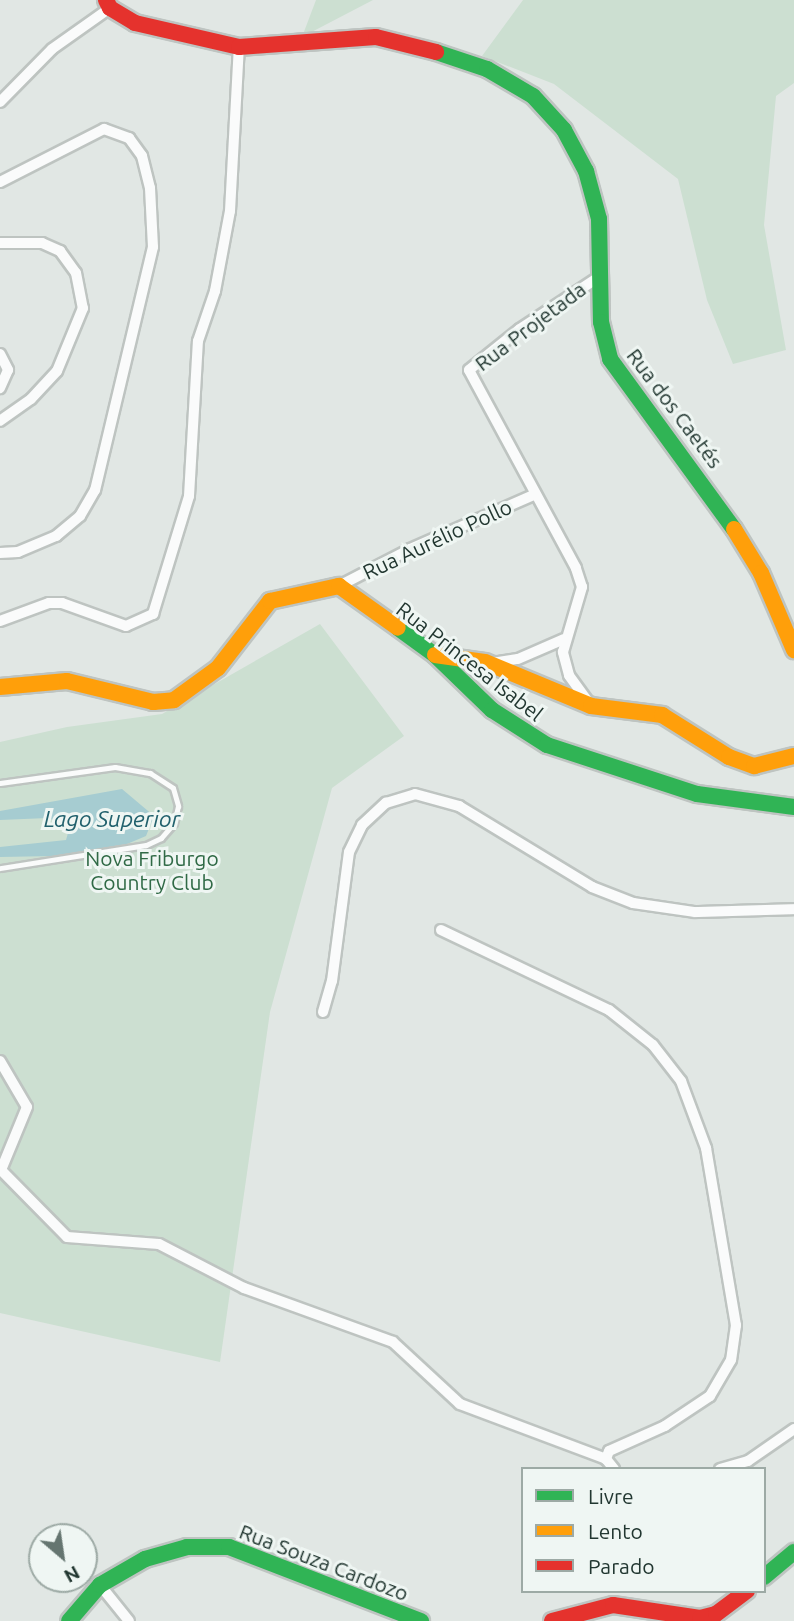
<!DOCTYPE html>
<html>
<head>
<meta charset="utf-8">
<style>
  body { margin:0 }
  #map { position:relative; width:794px; height:1621px; overflow:hidden; background:#e1e7e4; font-family:Ubuntu,sans-serif }
  div>[style] { position:absolute }
  .green>* { inset:0; background:#ccdfd1 }
  .water>* { inset:0; background:#a6ccd1 }
  .roads { filter:drop-shadow(2px 0 #bec4c1) drop-shadow(-2px 0 #bec4c1) drop-shadow(0 2px #bec4c1) drop-shadow(0 -2px #bec4c1) }
  .lane>* { height:5px; margin:-2.5px; padding:0 2.5px; transform-origin:2.5px; border-radius:2.5px; background:#fafbfb }
  .street>* { height:10px; margin:-5px; padding:0 5px; transform-origin:5px; border-radius:5px; background:#fafbfb }
  .fast>* { height:16px; margin:-8px; padding:0 8px; transform-origin:8px; border-radius:8px; background:#30b455 }
  .slow>* { height:16px; margin:-8px; padding:0 8px; transform-origin:8px; border-radius:8px; background:#ff9f0a }
  .jam>* { height:16px; margin:-8px; padding:0 8px; transform-origin:8px; border-radius:8px; background:#e5322d }
  span { translate:-50% -50%; white-space:nowrap; text-align:center; line-height:1.15; -webkit-text-stroke:6px #eff6f3; paint-order:stroke }
  .street-label { font-size:21px; color:#223731 }
  .park-label { font-size:21px; color:#306a46 }
  .water-label { font-size:23px; color:#22616d; font-style:italic }
  .legend { position:absolute; left:521px; top:1467px; width:245px; height:126px; box-sizing:border-box; background:#eff6f3; border:2px solid #9daaa5; margin:0; padding:9px 12px; list-style:none; font-size:21px; color:#223731 }
  .legend li { display:flex; align-items:center; gap:14px; height:35px }
  .legend b { width:35px; border:2px solid #9daaa5 }
  .north { position:absolute; left:28px; top:1523px; width:70px; height:70px; box-sizing:border-box; background:#eff6f3; border:2px solid #9daaa5; border-radius:50%; rotate:151deg; font-size:19px; font-weight:700; line-height:28px; text-align:center; color:#223731 }
  .north::after { content:''; display:block; margin:auto; width:24px; height:32px; background:#657570; clip-path:polygon(50% 0,100% 100%,50% 72%,0 100%) }
</style>
</head>
<body>
<div id="map">
  <div class="green">
    <div style="clip-path:polygon(316px 0,373px 0,302px 37px)"></div>
    <div style="clip-path:polygon(523px 0,794px 0,794px 83px,776px 96px,764px 225px,786px 350px,733px 364px,707px 300px,678px 179px,554px 84px,482px 56px)"></div>
    <div style="clip-path:polygon(320px 624px,404px 736px,332px 788px,270px 1012px,220px 1362px,0 1313px,0 742px,67px 727px,162px 714px)"></div>
  </div>
  <div class="water">
    <div style="clip-path:polygon(122px 789px,154px 816px,146px 836px,127px 844px,54px 856px,0 857px,0 847px,66px 840px,70px 826px,48px 818px,0 820px,0 811px)"></div>
  </div>
  <div class="roads">
    <div class="lane">
      <div style="left:0;top:783px;width:116px;rotate:-7.9deg"></div>
      <div style="left:115px;top:767px;width:36px;rotate:10deg"></div>
      <div style="left:150px;top:773px;width:27px;rotate:33deg"></div>
      <div style="left:173px;top:788px;width:19px;rotate:74deg"></div>
      <div style="left:178px;top:806px;width:17px;rotate:103deg"></div>
      <div style="left:174px;top:823px;width:20px;rotate:131deg"></div>
      <div style="left:161px;top:838px;width:17px;rotate:155deg"></div>
      <div style="left:146px;top:845px;width:148px;rotate:171deg"></div>
    </div>
    <div class="street">
      <div style="left:0;top:102px;width:74px;rotate:-45.5deg"></div>
      <div style="left:52px;top:49px;width:71px;rotate:-35.3deg"></div>
      <div style="left:0;top:182px;width:117px;rotate:-27deg"></div>
      <div style="left:104px;top:129px;width:27px;rotate:20deg"></div>
      <div style="left:129px;top:138px;width:22px;rotate:54deg"></div>
      <div style="left:142px;top:156px;width:33px;rotate:76deg"></div>
      <div style="left:150px;top:188px;width:59px;rotate:87.1deg"></div>
      <div style="left:153px;top:247px;width:250px;rotate:103.4deg"></div>
      <div style="left:95px;top:490px;width:30px;rotate:120deg"></div>
      <div style="left:80px;top:516px;width:31px;rotate:140deg"></div>
      <div style="left:56px;top:536px;width:41px;rotate:157.2deg"></div>
      <div style="left:18px;top:552px;width:18px;rotate:177deg"></div>
      <div style="left:0;top:243px;width:42px"></div>
      <div style="left:42px;top:243px;width:20px;rotate:24deg"></div>
      <div style="left:60px;top:251px;width:27px;rotate:54deg"></div>
      <div style="left:76px;top:273px;width:36px;rotate:79deg"></div>
      <div style="left:83px;top:308px;width:68px;rotate:112.4deg"></div>
      <div style="left:57px;top:371px;width:38px;rotate:133deg"></div>
      <div style="left:31px;top:399px;width:38px;rotate:145deg"></div>
      <div style="left:0;top:354px;width:18px;rotate:63deg"></div>
      <div style="left:8px;top:370px;width:20px;rotate:114deg"></div>
      <div style="left:339px;top:586px;width:80px;rotate:-27.5deg"></div>
      <div style="left:410px;top:549px;width:137px;rotate:-23.6deg"></div>
      <div style="left:0;top:621px;width:52px;rotate:-20.2deg"></div>
      <div style="left:49px;top:603px;width:13px"></div>
      <div style="left:62px;top:603px;width:68px;rotate:19.8deg"></div>
      <div style="left:126px;top:626px;width:30px;rotate:-24deg"></div>
      <div style="left:153px;top:614px;width:123px;rotate:-73deg"></div>
      <div style="left:189px;top:496px;width:155px;rotate:-86.7deg"></div>
      <div style="left:198px;top:341px;width:53px;rotate:-71.2deg"></div>
      <div style="left:215px;top:291px;width:81px;rotate:-79.4deg"></div>
      <div style="left:230px;top:211px;width:164px;rotate:-86.9deg"></div>
      <div style="left:492px;top:663px;width:26px;rotate:-9deg"></div>
      <div style="left:518px;top:659px;width:50px;rotate:-23.5deg"></div>
      <div style="left:589px;top:703px;width:34px;rotate:-126deg"></div>
      <div style="left:569px;top:675px;width:24px;rotate:-105deg"></div>
      <div style="left:563px;top:652px;width:68px;rotate:-73.7deg"></div>
      <div style="left:582px;top:587px;width:20px;rotate:-108deg"></div>
      <div style="left:576px;top:568px;width:225px;rotate:-118.4deg"></div>
      <div style="left:469px;top:370px;width:65px;rotate:-38.8deg"></div>
      <div style="left:520px;top:329px;width:95px;rotate:-33.4deg"></div>
      <div style="left:441px;top:930px;width:186px;rotate:25.5deg"></div>
      <div style="left:609px;top:1010px;width:56px;rotate:38.5deg"></div>
      <div style="left:653px;top:1045px;width:46px;rotate:52.1deg"></div>
      <div style="left:681px;top:1081px;width:72px;rotate:69.5deg"></div>
      <div style="left:706px;top:1148px;width:180px;rotate:80.4deg"></div>
      <div style="left:736px;top:1325px;width:35px;rotate:98deg"></div>
      <div style="left:731px;top:1360px;width:42px;rotate:120.3deg"></div>
      <div style="left:710px;top:1396px;width:54px;rotate:146.3deg"></div>
      <div style="left:665px;top:1426px;width:61px;rotate:155.9deg"></div>
      <div style="left:609px;top:1451px;width:9px;rotate:111deg"></div>
      <div style="left:606px;top:1459px;width:13px;rotate:51deg"></div>
      <div style="left:323px;top:1012px;width:32px;rotate:-74deg"></div>
      <div style="left:332px;top:981px;width:130px;rotate:-82.5deg"></div>
      <div style="left:349px;top:852px;width:30px;rotate:-64deg"></div>
      <div style="left:362px;top:825px;width:33px;rotate:-43deg"></div>
      <div style="left:386px;top:803px;width:30px;rotate:-17deg"></div>
      <div style="left:415px;top:794px;width:46px;rotate:15.3deg"></div>
      <div style="left:459px;top:806px;width:156px;rotate:31.3deg"></div>
      <div style="left:592px;top:887px;width:44px;rotate:21.3deg"></div>
      <div style="left:633px;top:903px;width:63px;rotate:8.3deg"></div>
      <div style="left:695px;top:912px;width:99px;rotate:-1.7deg"></div>
      <div style="left:0;top:1061px;width:53px;rotate:59.6deg"></div>
      <div style="left:27px;top:1107px;width:68px;rotate:112.4deg"></div>
      <div style="left:1px;top:1170px;width:94px;rotate:45.4deg"></div>
      <div style="left:67px;top:1237px;width:92px;rotate:4.4deg"></div>
      <div style="left:159px;top:1244px;width:96px;rotate:27.4deg"></div>
      <div style="left:244px;top:1288px;width:158px;rotate:19.9deg"></div>
      <div style="left:393px;top:1342px;width:91px;rotate:42.8deg"></div>
      <div style="left:460px;top:1404px;width:156px;rotate:20.6deg"></div>
      <div style="left:720px;top:1469px;width:29px;rotate:-16deg"></div>
      <div style="left:748px;top:1461px;width:56px;rotate:-34.8deg"></div>
      <div style="left:100px;top:1585px;width:46px;rotate:51.1deg"></div>
    </div>
    <div class="fast">
      <div style="left:436px;top:52px;width:54px;rotate:18.4deg"></div>
      <div style="left:487px;top:69px;width:53px;rotate:30.4deg"></div>
      <div style="left:533px;top:96px;width:46px;rotate:47.6deg"></div>
      <div style="left:564px;top:130px;width:47px;rotate:61.8deg"></div>
      <div style="left:586px;top:171px;width:50px;rotate:74.8deg"></div>
      <div style="left:599px;top:219px;width:103px;rotate:88.9deg"></div>
      <div style="left:601px;top:322px;width:38px;rotate:76deg"></div>
      <div style="left:610px;top:359px;width:210px;rotate:53.9deg"></div>
      <div style="left:398px;top:628px;width:46px;rotate:36.1deg"></div>
      <div style="left:435px;top:655px;width:79px;rotate:44deg"></div>
      <div style="left:492px;top:710px;width:65px;rotate:32.5deg"></div>
      <div style="left:547px;top:745px;width:158px;rotate:18.1deg"></div>
      <div style="left:697px;top:794px;width:98px;rotate:7.6deg"></div>
      <div style="left:764px;top:1577px;width:39px;rotate:-40deg"></div>
      <div style="left:69px;top:1621px;width:48px;rotate:-49.3deg"></div>
      <div style="left:100px;top:1585px;width:52px;rotate:-30deg"></div>
      <div style="left:145px;top:1559px;width:44px;rotate:-15.9deg"></div>
      <div style="left:187px;top:1547px;width:42px"></div>
      <div style="left:229px;top:1547px;width:206px;rotate:21.1deg"></div>
    </div>
    <div class="slow">
      <div style="left:734px;top:529px;width:52px;rotate:58.5deg"></div>
      <div style="left:761px;top:573px;width:84px;rotate:66.8deg"></div>
      <div style="left:435px;top:655px;width:50px;rotate:8deg"></div>
      <div style="left:485px;top:662px;width:115px;rotate:22.5deg"></div>
      <div style="left:591px;top:706px;width:72px;rotate:7.2deg"></div>
      <div style="left:662px;top:715px;width:79px;rotate:32.1deg"></div>
      <div style="left:729px;top:757px;width:27px;rotate:20deg"></div>
      <div style="left:754px;top:766px;width:41px;rotate:-14deg"></div>
      <div style="left:0;top:687px;width:67px;rotate:-5.1deg"></div>
      <div style="left:67px;top:681px;width:89px;rotate:13.7deg"></div>
      <div style="left:153px;top:702px;width:21px;rotate:-5deg"></div>
      <div style="left:174px;top:700px;width:54px;rotate:-36deg"></div>
      <div style="left:218px;top:668px;width:85px;rotate:-52.2deg"></div>
      <div style="left:270px;top:601px;width:71px;rotate:-12.3deg"></div>
      <div style="left:339px;top:586px;width:72px;rotate:35.4deg"></div>
    </div>
    <div class="jam">
      <div style="left:106px;top:0;width:9px;rotate:63deg"></div>
      <div style="left:110px;top:8px;width:29px;rotate:31deg"></div>
      <div style="left:135px;top:23px;width:107px;rotate:13deg"></div>
      <div style="left:239px;top:47px;width:137px;rotate:-4.2deg"></div>
      <div style="left:376px;top:37px;width:62px;rotate:14deg"></div>
      <div style="left:552px;top:1621px;width:63px;rotate:-14.7deg"></div>
      <div style="left:613px;top:1605px;width:88px;rotate:8.5deg"></div>
      <div style="left:700px;top:1618px;width:16px;rotate:-14deg"></div>
      <div style="left:716px;top:1614px;width:39px;rotate:-37deg"></div>
    </div>
  </div>
  <div class="street-label">
    <span style="left:530px;top:326px;rotate:-37deg">Rua Projetada</span>
    <span style="left:675px;top:408px;rotate:53deg">Rua dos Caetés</span>
    <span style="left:437px;top:539px;rotate:-25deg">Rua Aurélio Pollo</span>
    <span style="left:470px;top:661px;rotate:38deg">Rua Princesa Isabel</span>
    <span style="left:324px;top:1562px;rotate:21deg">Rua Souza Cardozo</span>
  </div>
  <div class="park-label">
    <span style="left:152px;top:870px">Nova Friburgo<br>Country Club</span>
  </div>
  <div class="water-label">
    <span style="left:112px;top:819px">Lago Superior</span>
  </div>
  <ul class="legend">
  <li><b style="height:9px;background:#30b455"></b>Livre</li>
  <li><b style="height:9px;background:#ff9f0a"></b>Lento</li>
  <li><b style="height:9px;background:#e5322d"></b>Parado</li>
  </ul>
  <div class="north">N</div>
</div>
</body>
</html>
